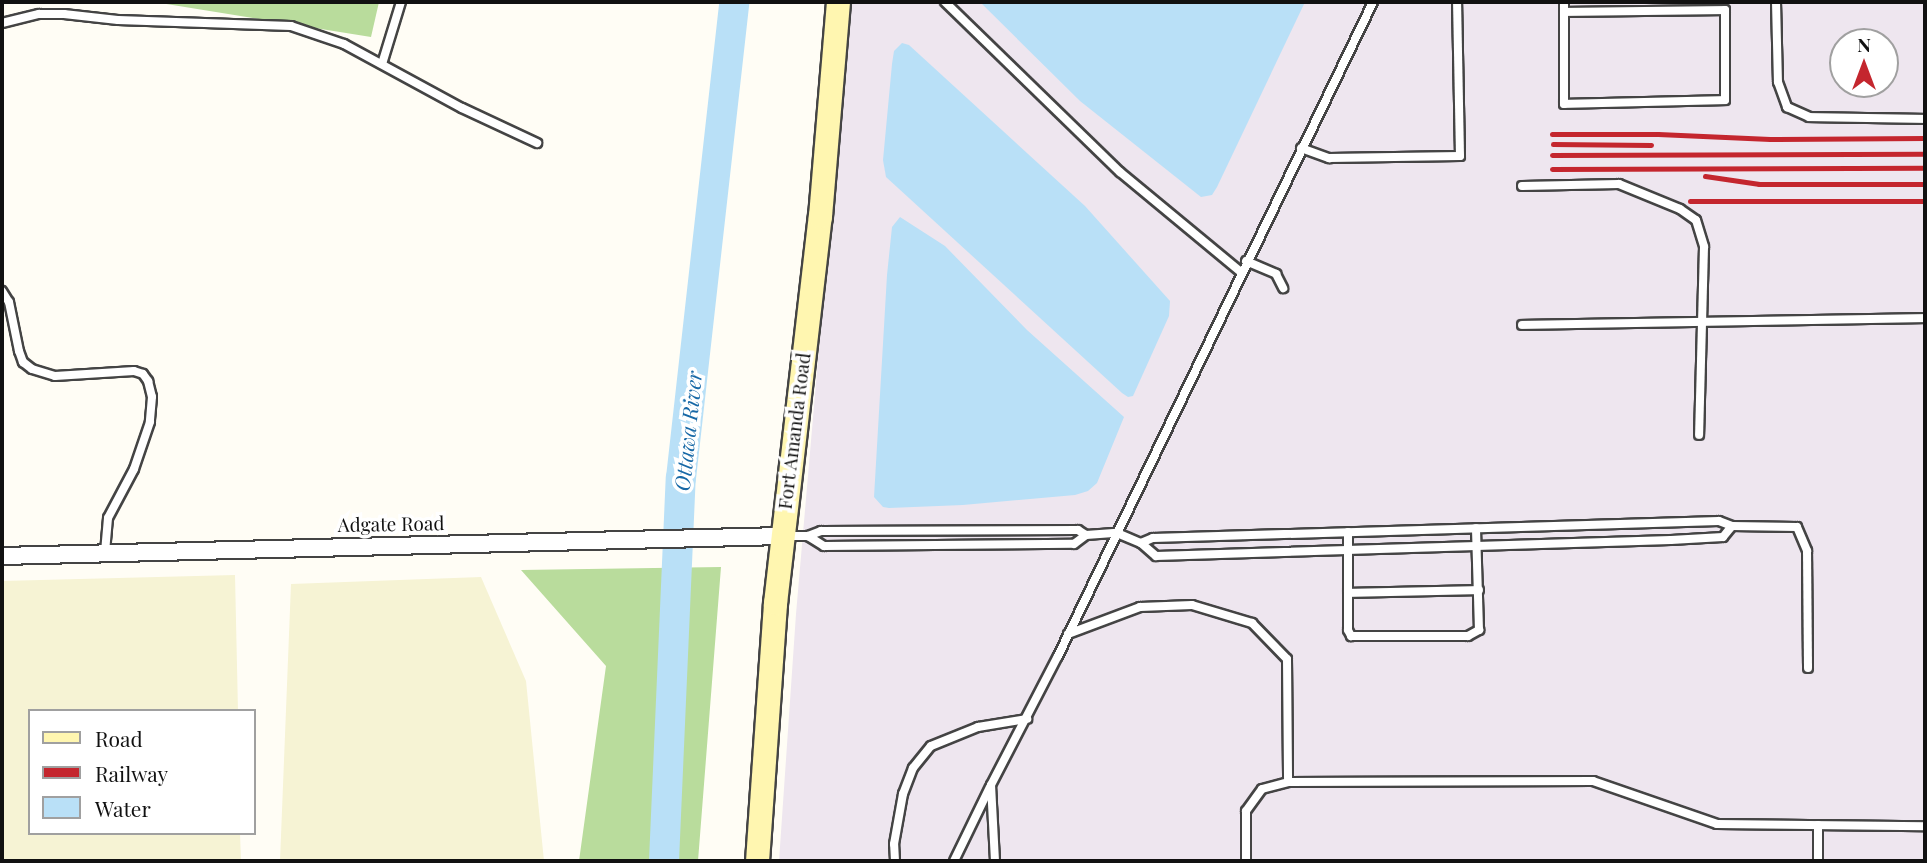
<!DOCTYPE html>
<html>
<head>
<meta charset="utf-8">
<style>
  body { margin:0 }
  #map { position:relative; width:1927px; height:863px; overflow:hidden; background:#fffdf5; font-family:"Playfair Display",serif }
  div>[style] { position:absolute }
  .industrial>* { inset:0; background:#eee6ef }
  .farmland>* { inset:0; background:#f6f3d4 }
  .forest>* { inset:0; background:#b9dc9c }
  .water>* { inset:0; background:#b9e0f7 }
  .river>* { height:30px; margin:-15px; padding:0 15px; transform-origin:15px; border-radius:15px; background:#b9e0f7 }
  .roads { filter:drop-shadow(2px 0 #444) drop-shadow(-2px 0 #444) drop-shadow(0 2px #444) drop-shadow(0 -2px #444) }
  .lane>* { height:8px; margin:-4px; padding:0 4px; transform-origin:4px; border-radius:4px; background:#fff }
  .street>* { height:16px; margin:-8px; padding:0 8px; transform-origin:8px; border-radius:8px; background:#fff }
  .secondary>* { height:23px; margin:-11.5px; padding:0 11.5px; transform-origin:11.5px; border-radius:11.5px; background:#fff6b0 }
  .rail>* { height:5px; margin:-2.5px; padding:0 2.5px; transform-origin:2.5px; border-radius:2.5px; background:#c4262e }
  span { translate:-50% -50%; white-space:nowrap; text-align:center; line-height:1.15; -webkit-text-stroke:7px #fff; paint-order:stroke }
  .street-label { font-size:19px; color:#111 }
  .water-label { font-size:21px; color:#1768a6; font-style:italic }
  .frame { position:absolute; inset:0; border:4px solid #111; pointer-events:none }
  .legend { position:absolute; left:28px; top:709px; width:228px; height:126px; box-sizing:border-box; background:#fff; border:2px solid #a0a0a0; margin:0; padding:9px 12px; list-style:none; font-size:21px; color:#111 }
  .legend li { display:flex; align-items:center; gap:14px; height:35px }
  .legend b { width:35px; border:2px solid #a0a0a0 }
  .north { position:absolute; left:1829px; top:28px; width:70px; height:70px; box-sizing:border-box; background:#fff; border:2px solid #a0a0a0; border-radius:50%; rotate:0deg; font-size:19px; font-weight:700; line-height:28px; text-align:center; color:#111 }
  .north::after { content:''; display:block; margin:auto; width:24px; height:32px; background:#c4262e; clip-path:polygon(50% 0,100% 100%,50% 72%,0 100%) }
</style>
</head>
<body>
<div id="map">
  <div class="industrial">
    <div style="clip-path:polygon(evenodd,849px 2px,1925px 2px,1925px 861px,779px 861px,796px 614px,849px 2px,1843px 42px,1885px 42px,1885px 84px,1843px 84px,1843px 42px)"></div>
  </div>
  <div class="farmland">
    <div style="clip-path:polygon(235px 575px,238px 711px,30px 711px,30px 833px,240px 833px,241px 861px,2px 861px,2px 581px)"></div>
    <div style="clip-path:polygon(481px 577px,526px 681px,544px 861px,280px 861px,291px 584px)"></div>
  </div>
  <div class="forest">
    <div style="clip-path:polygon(154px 2px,379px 2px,371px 37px)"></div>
    <div style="clip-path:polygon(721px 567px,698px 861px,579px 861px,606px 666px,521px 570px)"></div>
  </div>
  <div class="water">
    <div style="clip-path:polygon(980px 2px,1305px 2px,1217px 187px,1212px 195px,1201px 197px,1080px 101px)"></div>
    <div style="clip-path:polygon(902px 43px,909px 45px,1085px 206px,1170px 301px,1169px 316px,1133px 396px,1128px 397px,1122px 393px,886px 177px,883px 160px,892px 64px,894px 51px)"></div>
    <div style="clip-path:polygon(900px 217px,945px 246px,1027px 330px,1124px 417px,1097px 483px,1088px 491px,1075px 495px,963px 505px,889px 508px,883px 507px,874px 497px,887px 275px,892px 227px)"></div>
  </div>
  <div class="river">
    <div style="left:664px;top:861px;width:383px;rotate:-87.5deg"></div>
    <div style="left:681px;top:478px;width:479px;rotate:-83.6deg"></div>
  </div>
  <div class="roads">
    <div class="lane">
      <div style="left:945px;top:2px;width:244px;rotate:44.2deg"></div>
      <div style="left:1120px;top:172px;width:157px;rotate:39.6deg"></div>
      <div style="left:1564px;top:2px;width:102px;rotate:90deg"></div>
      <div style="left:1564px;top:104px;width:161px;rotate:-1.4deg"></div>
      <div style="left:1725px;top:100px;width:90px;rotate:-90deg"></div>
      <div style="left:1725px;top:10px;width:161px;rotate:179.3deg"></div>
      <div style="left:1776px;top:2px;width:80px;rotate:88.6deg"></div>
      <div style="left:1778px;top:82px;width:27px;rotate:70deg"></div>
      <div style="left:1787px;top:107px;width:24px;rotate:24deg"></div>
      <div style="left:1809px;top:117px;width:116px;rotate:1deg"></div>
      <div style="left:2px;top:23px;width:38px;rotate:-14deg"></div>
      <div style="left:39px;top:14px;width:25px"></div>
      <div style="left:64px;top:14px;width:54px;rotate:6.3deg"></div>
      <div style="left:118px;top:20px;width:173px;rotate:2deg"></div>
      <div style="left:291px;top:26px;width:56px;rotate:18.8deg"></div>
      <div style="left:344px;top:44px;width:134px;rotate:28.5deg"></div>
      <div style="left:462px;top:108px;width:83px;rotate:25deg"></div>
      <div style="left:382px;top:64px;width:65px;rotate:-73deg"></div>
      <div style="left:1301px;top:148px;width:30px;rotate:20deg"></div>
      <div style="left:1329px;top:158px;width:131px;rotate:-0.9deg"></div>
      <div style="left:1460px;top:156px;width:154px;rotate:-91.1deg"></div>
      <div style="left:1522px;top:186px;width:97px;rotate:-1.2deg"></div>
      <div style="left:1619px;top:184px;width:66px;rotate:22.3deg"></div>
      <div style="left:1680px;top:209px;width:19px;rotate:35deg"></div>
      <div style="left:1696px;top:220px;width:28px;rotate:73deg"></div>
      <div style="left:1704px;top:247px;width:188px;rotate:91.5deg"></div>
      <div style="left:1246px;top:261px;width:33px;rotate:23deg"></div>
      <div style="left:1276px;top:274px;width:16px;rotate:63deg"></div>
      <div style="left:2px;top:291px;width:13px;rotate:58deg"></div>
      <div style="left:9px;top:302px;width:50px;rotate:78.5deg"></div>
      <div style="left:19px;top:351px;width:12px;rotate:70deg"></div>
      <div style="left:23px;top:362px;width:11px;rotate:38deg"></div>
      <div style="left:32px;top:369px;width:24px;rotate:17deg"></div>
      <div style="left:55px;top:376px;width:79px;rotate:-3.6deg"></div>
      <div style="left:134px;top:371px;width:9px;rotate:18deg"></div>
      <div style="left:143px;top:374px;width:9px;rotate:54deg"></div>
      <div style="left:148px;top:381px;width:16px;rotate:76deg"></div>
      <div style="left:152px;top:397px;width:25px;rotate:95deg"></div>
      <div style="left:150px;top:422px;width:50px;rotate:108.8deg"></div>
      <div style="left:134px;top:469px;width:55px;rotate:118deg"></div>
      <div style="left:108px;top:518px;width:35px;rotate:95deg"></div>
      <div style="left:1522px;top:325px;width:403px;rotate:-1deg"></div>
      <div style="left:1348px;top:532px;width:98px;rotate:90deg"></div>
      <div style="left:1348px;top:630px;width:7px;rotate:63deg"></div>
      <div style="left:1351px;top:636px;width:117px"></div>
      <div style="left:1468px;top:636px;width:13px;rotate:-29deg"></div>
      <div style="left:1479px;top:630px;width:102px;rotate:-91.7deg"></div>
      <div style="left:784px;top:536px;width:24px"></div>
      <div style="left:808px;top:536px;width:14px;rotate:-21deg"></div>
      <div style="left:821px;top:531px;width:257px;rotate:-0.2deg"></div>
      <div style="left:1078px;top:530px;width:9px;rotate:32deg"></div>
      <div style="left:1086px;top:535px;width:31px;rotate:-4deg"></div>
      <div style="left:1117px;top:533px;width:26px;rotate:23deg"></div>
      <div style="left:1141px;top:543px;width:20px;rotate:41deg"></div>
      <div style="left:1156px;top:556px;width:515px;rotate:-1.78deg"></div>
      <div style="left:1671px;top:540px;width:52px;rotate:-3.3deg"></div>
      <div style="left:1723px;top:537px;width:14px;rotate:-51deg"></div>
      <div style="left:808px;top:536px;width:19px;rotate:32deg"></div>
      <div style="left:824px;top:546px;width:250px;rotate:-0.5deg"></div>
      <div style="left:1074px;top:544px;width:15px;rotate:-37deg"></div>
      <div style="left:1141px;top:543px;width:13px;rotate:-23deg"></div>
      <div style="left:1153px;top:538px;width:566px;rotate:-1.72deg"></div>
      <div style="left:1719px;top:521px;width:14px;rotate:21deg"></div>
      <div style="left:1732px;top:526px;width:65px;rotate:0.9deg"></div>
      <div style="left:1797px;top:527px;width:26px;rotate:67deg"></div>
      <div style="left:1807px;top:551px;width:117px;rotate:89.5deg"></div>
      <div style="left:1348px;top:593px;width:131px;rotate:-1.3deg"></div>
      <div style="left:1068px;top:634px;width:77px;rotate:-20.6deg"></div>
      <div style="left:1140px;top:607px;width:52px;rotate:-2.2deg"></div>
      <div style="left:1192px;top:605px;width:63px;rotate:16.7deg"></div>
      <div style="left:1252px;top:623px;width:50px;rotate:45.8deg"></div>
      <div style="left:1287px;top:659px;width:123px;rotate:89.5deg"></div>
      <div style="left:1288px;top:782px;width:305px;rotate:-0.2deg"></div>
      <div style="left:1593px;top:781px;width:131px;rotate:19.1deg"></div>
      <div style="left:1717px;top:824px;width:208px;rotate:0.6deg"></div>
      <div style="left:1818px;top:825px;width:36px;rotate:90deg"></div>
      <div style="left:895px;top:861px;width:17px;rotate:-93deg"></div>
      <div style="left:894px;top:844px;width:51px;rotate:-79.8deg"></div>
      <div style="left:903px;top:794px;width:28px;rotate:-69deg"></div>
      <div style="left:913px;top:768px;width:28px;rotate:-51deg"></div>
      <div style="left:931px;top:746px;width:51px;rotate:-22deg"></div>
      <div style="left:978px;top:727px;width:50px;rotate:-9.3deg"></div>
      <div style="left:954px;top:861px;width:82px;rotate:-64.1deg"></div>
      <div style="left:995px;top:861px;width:76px;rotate:-93deg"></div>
      <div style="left:991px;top:785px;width:145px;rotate:-62.6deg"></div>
      <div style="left:1058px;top:656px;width:726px;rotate:-64.28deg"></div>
      <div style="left:1246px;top:861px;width:50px;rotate:-90deg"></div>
      <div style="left:1246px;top:811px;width:27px;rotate:-54deg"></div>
      <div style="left:1262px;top:789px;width:27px;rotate:-15deg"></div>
    </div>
    <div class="street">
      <div style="left:2px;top:556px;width:780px;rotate:-1.47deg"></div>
    </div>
    <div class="secondary">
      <div style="left:757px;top:861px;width:259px;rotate:-86deg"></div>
      <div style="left:775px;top:603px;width:390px;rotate:-83.4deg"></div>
      <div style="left:820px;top:216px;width:215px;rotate:-85.2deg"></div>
    </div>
  </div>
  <div class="rail">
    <div style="left:1552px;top:134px;width:106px"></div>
    <div style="left:1658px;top:134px;width:112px;rotate:2.6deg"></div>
    <div style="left:1770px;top:139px;width:155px;rotate:-0.4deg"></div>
    <div style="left:1553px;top:144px;width:98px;rotate:0.6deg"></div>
    <div style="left:1552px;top:155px;width:373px;rotate:-0.2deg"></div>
    <div style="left:1552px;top:169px;width:373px;rotate:-0.2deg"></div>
    <div style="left:1705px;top:176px;width:55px;rotate:8.4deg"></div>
    <div style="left:1759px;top:184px;width:166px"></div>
    <div style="left:1690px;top:201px;width:235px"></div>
  </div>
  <div class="street-label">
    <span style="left:794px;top:431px;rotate:-83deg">Fort Amanda Road</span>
    <span style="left:391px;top:524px;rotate:-1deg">Adgate Road</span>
  </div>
  <div class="water-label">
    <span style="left:687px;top:431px;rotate:-84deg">Ottawa River</span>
  </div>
  <div class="frame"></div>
  <ul class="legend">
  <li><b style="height:9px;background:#fff6b0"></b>Road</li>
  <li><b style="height:9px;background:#c4262e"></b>Railway</li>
  <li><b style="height:19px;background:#b9e0f7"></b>Water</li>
  </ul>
  <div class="north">N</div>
</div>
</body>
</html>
